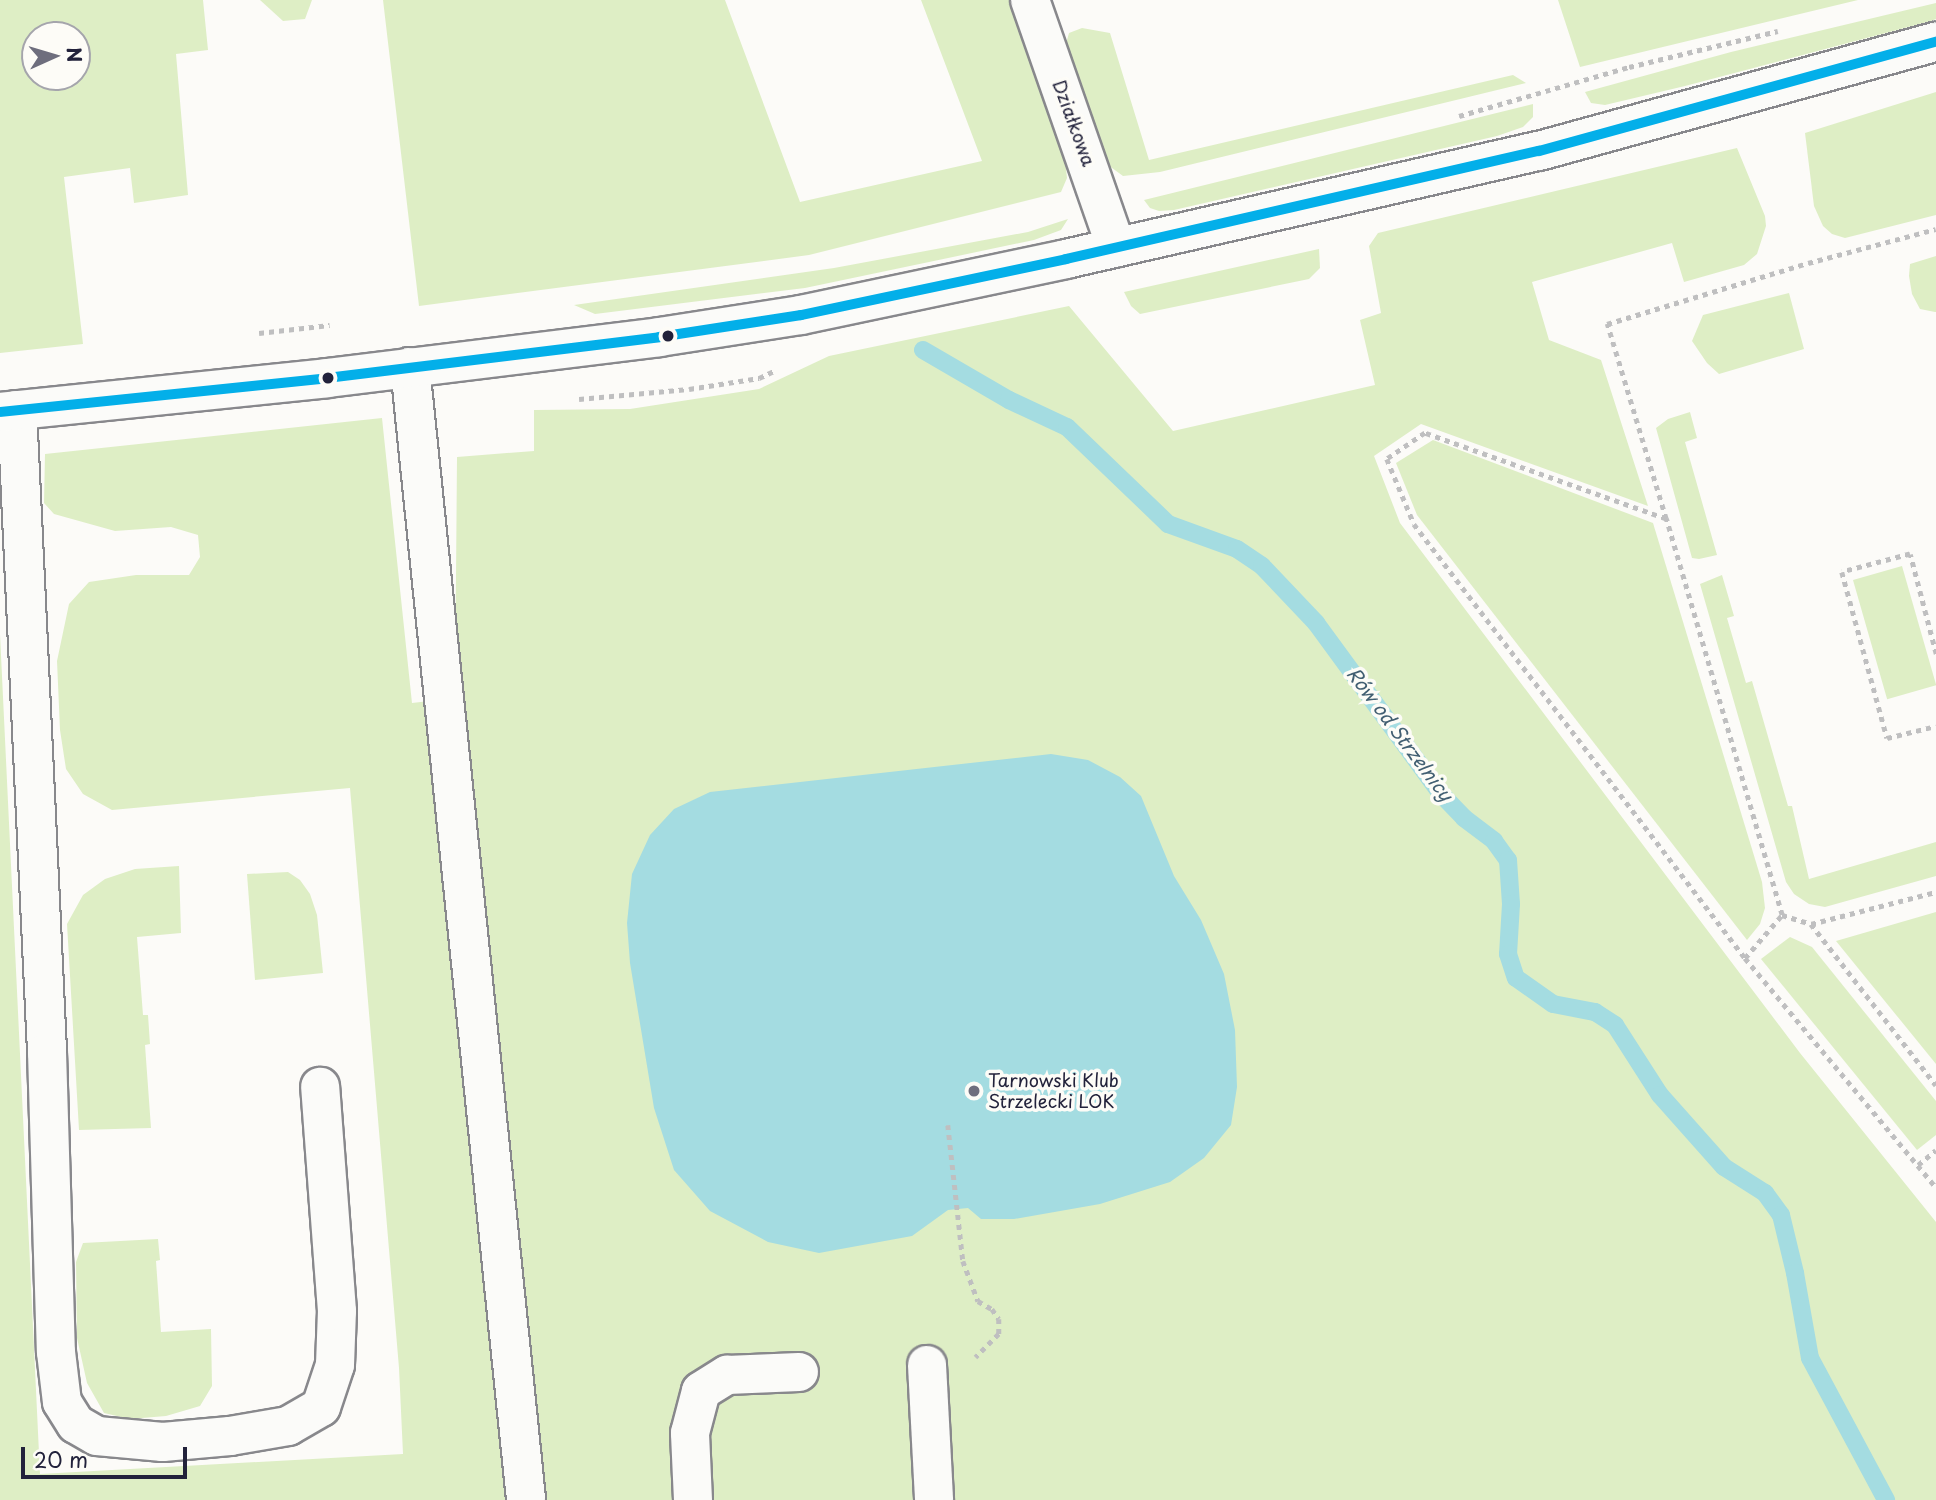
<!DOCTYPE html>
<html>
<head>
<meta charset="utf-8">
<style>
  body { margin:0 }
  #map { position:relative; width:1936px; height:1500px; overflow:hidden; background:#fcfbf8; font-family:"Playpen Sans",sans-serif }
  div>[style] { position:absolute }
  .green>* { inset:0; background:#deeec5; transform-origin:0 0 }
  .water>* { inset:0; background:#a4dce1 }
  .stream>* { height:18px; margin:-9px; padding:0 9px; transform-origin:9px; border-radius:9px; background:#a4dce1 }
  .path>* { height:4.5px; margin-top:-2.25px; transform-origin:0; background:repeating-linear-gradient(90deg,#bfbfc0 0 5px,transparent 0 10px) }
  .roads { filter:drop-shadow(2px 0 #88888c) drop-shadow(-2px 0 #88888c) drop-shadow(0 2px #88888c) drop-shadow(0 -2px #88888c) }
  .minor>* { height:38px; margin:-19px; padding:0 19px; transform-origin:19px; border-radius:19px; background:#fbfbf9 }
  .bus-1>* { height:10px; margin:-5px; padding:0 5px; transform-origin:5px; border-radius:5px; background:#03afe9 }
  .dots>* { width:19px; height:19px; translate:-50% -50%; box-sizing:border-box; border:4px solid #fdfcf7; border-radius:50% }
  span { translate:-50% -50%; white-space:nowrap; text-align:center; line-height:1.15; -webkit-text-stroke:7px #fdfcf7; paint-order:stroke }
  .street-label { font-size:18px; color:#22223b }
  .poi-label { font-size:18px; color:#22223b }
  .left { translate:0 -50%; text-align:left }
  .water-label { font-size:19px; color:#425f72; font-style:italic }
  .north { position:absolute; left:21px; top:21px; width:70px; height:70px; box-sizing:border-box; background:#fdfcf7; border:2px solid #a5a5ac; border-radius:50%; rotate:86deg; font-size:19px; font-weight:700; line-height:28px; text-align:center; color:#22223b }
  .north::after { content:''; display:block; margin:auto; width:24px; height:32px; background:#6e6e7d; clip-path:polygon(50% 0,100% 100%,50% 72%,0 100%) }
  .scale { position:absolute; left:21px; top:1447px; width:166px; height:32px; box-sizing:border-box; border:4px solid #22223b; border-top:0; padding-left:9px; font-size:21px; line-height:24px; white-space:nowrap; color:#22223b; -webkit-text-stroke:5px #fdfcf7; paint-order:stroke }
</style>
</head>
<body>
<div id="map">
  <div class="green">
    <div style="clip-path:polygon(evenodd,0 0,203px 0,208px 50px,176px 54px,188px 195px,134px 203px,130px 168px,64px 177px,83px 344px,0 353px,0 0,77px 35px,77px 77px,35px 77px,35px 35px,77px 35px)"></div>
    <div style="clip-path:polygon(260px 0,312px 0,305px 19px,283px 21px)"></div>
    <div style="clip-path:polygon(383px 0,725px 0,800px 202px,982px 161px,921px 0,1010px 0,1063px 140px,1067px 178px,1061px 192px,809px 255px,419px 306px)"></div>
    <div style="clip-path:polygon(1558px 0,1858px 0,1580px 67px)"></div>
    <div style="clip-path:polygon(1936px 3px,1936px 19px,1931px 21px,1685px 86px,1605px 105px,1591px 103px,1585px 92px,1731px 52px)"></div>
    <div style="clip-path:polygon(1082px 28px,1110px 33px,1149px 160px,1513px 75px,1526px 83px,1160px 172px,1123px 176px,1108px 165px,1065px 47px,1069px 33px)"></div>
    <div style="clip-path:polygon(1936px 92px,1936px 215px,1845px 238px,1832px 234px,1823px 226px,1814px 206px,1805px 133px)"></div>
    <div style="clip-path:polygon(1533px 104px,1533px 117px,1523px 127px,1497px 136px,1174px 210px,1159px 211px,1150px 208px,1144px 200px)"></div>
    <div style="clip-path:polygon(1737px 148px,1765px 216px,1766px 226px,1757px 254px,1744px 265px,1684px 282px,1672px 243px,1532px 282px,1549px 340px,1601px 360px,1648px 506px,1421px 424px,1374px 456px,1400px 523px,1800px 1053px,1936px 1222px,1936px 1500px,0 1500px,0 634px,40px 1474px,403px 1454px,399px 1368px,350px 788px,112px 810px,83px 794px,66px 769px,60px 730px,57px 661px,69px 604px,89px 582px,136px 575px,189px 575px,200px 557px,198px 535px,171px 527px,115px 531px,54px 514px,44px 503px,45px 454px,382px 418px,412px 703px,455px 698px,457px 457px,534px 451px,534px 410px,630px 409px,759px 389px,829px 356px,1069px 306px,1173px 431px,1375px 385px,1360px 320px,1381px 313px,1369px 246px,1378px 233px)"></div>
    <div style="clip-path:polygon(1068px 219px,1061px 230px,1034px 240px,805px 288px,595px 314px,574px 305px,834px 268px,1028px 232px)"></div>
    <div style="clip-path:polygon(1319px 249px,1320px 268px,1309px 279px,1140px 314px,1131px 306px,1124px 292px)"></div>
    <div style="clip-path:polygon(1936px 256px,1936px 312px,1935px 312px,1920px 309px,1912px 294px,1909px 276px,1910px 264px)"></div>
    <div style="clip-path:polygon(1789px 293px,1804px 349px,1719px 374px,1707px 363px,1692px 341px,1703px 315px)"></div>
    <div style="clip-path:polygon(1690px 412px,1697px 438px,1685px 442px,1717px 555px,1699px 559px,1692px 558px,1656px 428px,1668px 419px)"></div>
    <div style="clip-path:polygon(1433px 440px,1653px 523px,1762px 882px,1765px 908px,1760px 924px,1747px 940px,1417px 515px,1396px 463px)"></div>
    <div style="left:1902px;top:566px;width:124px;height:51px;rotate:74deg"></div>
    <div style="clip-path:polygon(1722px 575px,1734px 616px,1727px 618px,1746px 683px,1752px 681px,1788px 806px,1792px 806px,1809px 879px,1936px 842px,1936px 876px,1825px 907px,1809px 904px,1794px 894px,1786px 882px,1700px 584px)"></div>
    <div style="clip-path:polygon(179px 866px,181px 933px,137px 937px,143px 1015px,148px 1015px,150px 1044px,145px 1045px,151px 1128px,79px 1130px,67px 924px,83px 895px,105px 879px,135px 869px)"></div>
    <div style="clip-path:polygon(288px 872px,300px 880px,310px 894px,317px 915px,323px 973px,255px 980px,247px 874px)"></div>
    <div style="clip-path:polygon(1936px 912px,1936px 1064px,1836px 941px)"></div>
    <div style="clip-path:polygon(1790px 937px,1812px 947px,1936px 1101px,1936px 1135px,1917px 1150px,1761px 959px)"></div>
    <div style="clip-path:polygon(158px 1239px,160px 1260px,156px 1261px,161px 1332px,211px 1329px,212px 1386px,200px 1406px,166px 1416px,130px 1419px,104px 1413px,87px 1383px,77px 1338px,76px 1262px,83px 1243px)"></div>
  </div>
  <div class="water">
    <div style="clip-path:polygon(1051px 754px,1088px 760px,1120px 777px,1141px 796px,1174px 876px,1201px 920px,1224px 974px,1235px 1030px,1237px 1087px,1231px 1125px,1204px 1158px,1170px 1182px,1100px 1204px,1014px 1219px,981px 1219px,968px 1208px,948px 1210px,912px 1236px,819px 1253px,768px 1242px,710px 1211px,674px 1170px,654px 1108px,630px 963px,627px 923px,632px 874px,650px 835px,674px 809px,710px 792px)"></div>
  </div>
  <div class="stream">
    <div style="left:923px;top:350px;width:99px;rotate:30.2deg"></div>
    <div style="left:1009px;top:400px;width:64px;rotate:25deg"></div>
    <div style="left:1067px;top:427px;width:140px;rotate:43.8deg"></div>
    <div style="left:1168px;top:524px;width:73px;rotate:19.9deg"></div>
    <div style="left:1237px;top:549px;width:30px;rotate:34deg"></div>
    <div style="left:1262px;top:566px;width:79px;rotate:46.5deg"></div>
    <div style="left:1316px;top:623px;width:213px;rotate:53.8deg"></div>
    <div style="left:1442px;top:795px;width:32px;rotate:46deg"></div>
    <div style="left:1464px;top:818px;width:38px;rotate:37deg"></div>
    <div style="left:1494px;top:841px;width:24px;rotate:54deg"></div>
    <div style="left:1508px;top:860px;width:44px;rotate:86.1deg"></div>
    <div style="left:1511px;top:904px;width:50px;rotate:93.4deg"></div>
    <div style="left:1508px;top:954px;width:25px;rotate:72deg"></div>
    <div style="left:1516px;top:978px;width:45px;rotate:35.1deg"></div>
    <div style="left:1553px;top:1004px;width:43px;rotate:10.8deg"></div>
    <div style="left:1595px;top:1012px;width:24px;rotate:33deg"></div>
    <div style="left:1615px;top:1025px;width:83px;rotate:57.3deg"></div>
    <div style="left:1660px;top:1095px;width:96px;rotate:48.4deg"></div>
    <div style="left:1724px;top:1167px;width:49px;rotate:32.4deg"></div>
    <div style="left:1765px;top:1193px;width:27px;rotate:54deg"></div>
    <div style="left:1781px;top:1215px;width:60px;rotate:76.4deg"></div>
    <div style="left:1795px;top:1273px;width:86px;rotate:80deg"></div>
    <div style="left:1810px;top:1358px;width:161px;rotate:61.8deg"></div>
  </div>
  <div class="path">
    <div style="left:1459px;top:116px;width:177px;rotate:-16.1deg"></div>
    <div style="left:1629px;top:67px;width:153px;rotate:-13.6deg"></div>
    <div style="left:259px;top:333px;width:71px;rotate:-6.4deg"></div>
    <div style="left:579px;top:399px;width:110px;rotate:-5.2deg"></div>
    <div style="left:689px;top:389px;width:71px;rotate:-8.9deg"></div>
    <div style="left:759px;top:378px;width:17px;rotate:-25deg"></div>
    <div style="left:1666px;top:519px;width:256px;rotate:-160.4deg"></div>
    <div style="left:1425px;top:433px;width:46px;rotate:145.6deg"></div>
    <div style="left:1387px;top:459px;width:70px;rotate:67.4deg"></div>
    <div style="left:1414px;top:524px;width:546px;rotate:52.67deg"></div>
    <div style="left:1745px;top:958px;width:57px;rotate:-49.3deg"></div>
    <div style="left:1782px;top:915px;width:413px;rotate:-106.3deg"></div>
    <div style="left:1666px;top:519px;width:204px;rotate:-106.8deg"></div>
    <div style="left:1607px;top:324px;width:210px;rotate:-16.9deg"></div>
    <div style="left:1808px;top:263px;width:132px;rotate:-14.9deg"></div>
    <div style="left:1936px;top:654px;width:103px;rotate:-104.6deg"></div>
    <div style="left:1910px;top:554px;width:70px;rotate:165.2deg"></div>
    <div style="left:1842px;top:572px;width:172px;rotate:74.8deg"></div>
    <div style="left:1887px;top:738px;width:50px;rotate:-13.8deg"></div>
    <div style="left:1782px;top:915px;width:30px;rotate:17deg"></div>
    <div style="left:1811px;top:924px;width:129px;rotate:-14.4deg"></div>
    <div style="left:1811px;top:924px;width:204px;rotate:52.2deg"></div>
    <div style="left:1745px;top:958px;width:298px;rotate:50.2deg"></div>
    <div style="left:948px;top:1125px;width:137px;rotate:83.7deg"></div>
    <div style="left:963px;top:1261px;width:43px;rotate:69.4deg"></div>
    <div style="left:978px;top:1301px;width:16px;rotate:30deg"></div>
    <div style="left:992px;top:1309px;width:12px;rotate:55deg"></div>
    <div style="left:999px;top:1319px;width:15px;rotate:90deg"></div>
    <div style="left:999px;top:1334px;width:33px;rotate:135deg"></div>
    <div style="left:1918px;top:1165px;width:23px;rotate:-40deg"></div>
  </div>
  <div class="roads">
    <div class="minor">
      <div style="left:1030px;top:0;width:262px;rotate:70.8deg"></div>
      <div style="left:410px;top:367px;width:1139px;rotate:84.15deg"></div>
      <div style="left:17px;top:410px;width:643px;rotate:87.32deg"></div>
      <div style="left:47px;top:1052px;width:300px;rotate:88.3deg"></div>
      <div style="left:56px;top:1352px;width:50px;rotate:83.2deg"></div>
      <div style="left:62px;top:1402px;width:26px;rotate:58deg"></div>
      <div style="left:76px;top:1424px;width:24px;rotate:30deg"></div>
      <div style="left:97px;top:1436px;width:66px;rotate:5.2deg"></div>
      <div style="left:163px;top:1442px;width:67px;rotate:-5.1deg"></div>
      <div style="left:230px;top:1436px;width:59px;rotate:-9.8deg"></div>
      <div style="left:288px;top:1426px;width:38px;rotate:-30deg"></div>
      <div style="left:321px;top:1407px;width:44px;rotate:-71.6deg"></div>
      <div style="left:335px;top:1365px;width:54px;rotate:-87.9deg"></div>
      <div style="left:337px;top:1311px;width:225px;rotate:-94.3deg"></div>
      <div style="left:0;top:412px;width:329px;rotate:-5.9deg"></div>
      <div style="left:327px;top:378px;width:335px;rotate:-7deg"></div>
      <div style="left:659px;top:337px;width:144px;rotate:-8.8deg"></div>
      <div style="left:801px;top:315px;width:271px;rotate:-11.9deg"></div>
      <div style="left:1066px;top:259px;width:485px;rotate:-12.9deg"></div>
      <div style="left:1539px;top:151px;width:412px;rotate:-15.4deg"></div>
      <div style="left:927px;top:1365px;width:135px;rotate:87deg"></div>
      <div style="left:693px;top:1500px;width:67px;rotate:-92.6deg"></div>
      <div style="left:690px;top:1433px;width:43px;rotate:-75.3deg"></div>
      <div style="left:701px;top:1391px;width:31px;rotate:-32deg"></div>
      <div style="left:727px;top:1375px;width:72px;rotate:-2.4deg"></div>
    </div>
  </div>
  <div class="bus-1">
    <div style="left:0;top:412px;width:329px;rotate:-5.9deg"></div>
    <div style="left:327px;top:378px;width:335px;rotate:-7deg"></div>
    <div style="left:659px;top:337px;width:144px;rotate:-8.8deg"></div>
    <div style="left:801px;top:315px;width:271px;rotate:-11.9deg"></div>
    <div style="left:1066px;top:259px;width:485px;rotate:-12.9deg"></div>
    <div style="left:1539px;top:151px;width:412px;rotate:-15.4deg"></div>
  </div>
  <div class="dots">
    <div style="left:668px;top:336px;background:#22223b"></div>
    <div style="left:328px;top:378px;background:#22223b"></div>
    <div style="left:974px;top:1091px;background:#6e6e7d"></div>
  </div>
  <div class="street-label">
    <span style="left:1074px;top:123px;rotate:70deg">Działkowa</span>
  </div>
  <div class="poi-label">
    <span class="left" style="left:988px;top:1091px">Tarnowski Klub<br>Strzelecki LOK</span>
  </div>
  <div class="water-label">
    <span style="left:1400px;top:734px;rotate:53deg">Rów od Strzelnicy</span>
  </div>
  <div class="north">N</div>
  <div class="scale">20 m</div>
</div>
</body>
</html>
